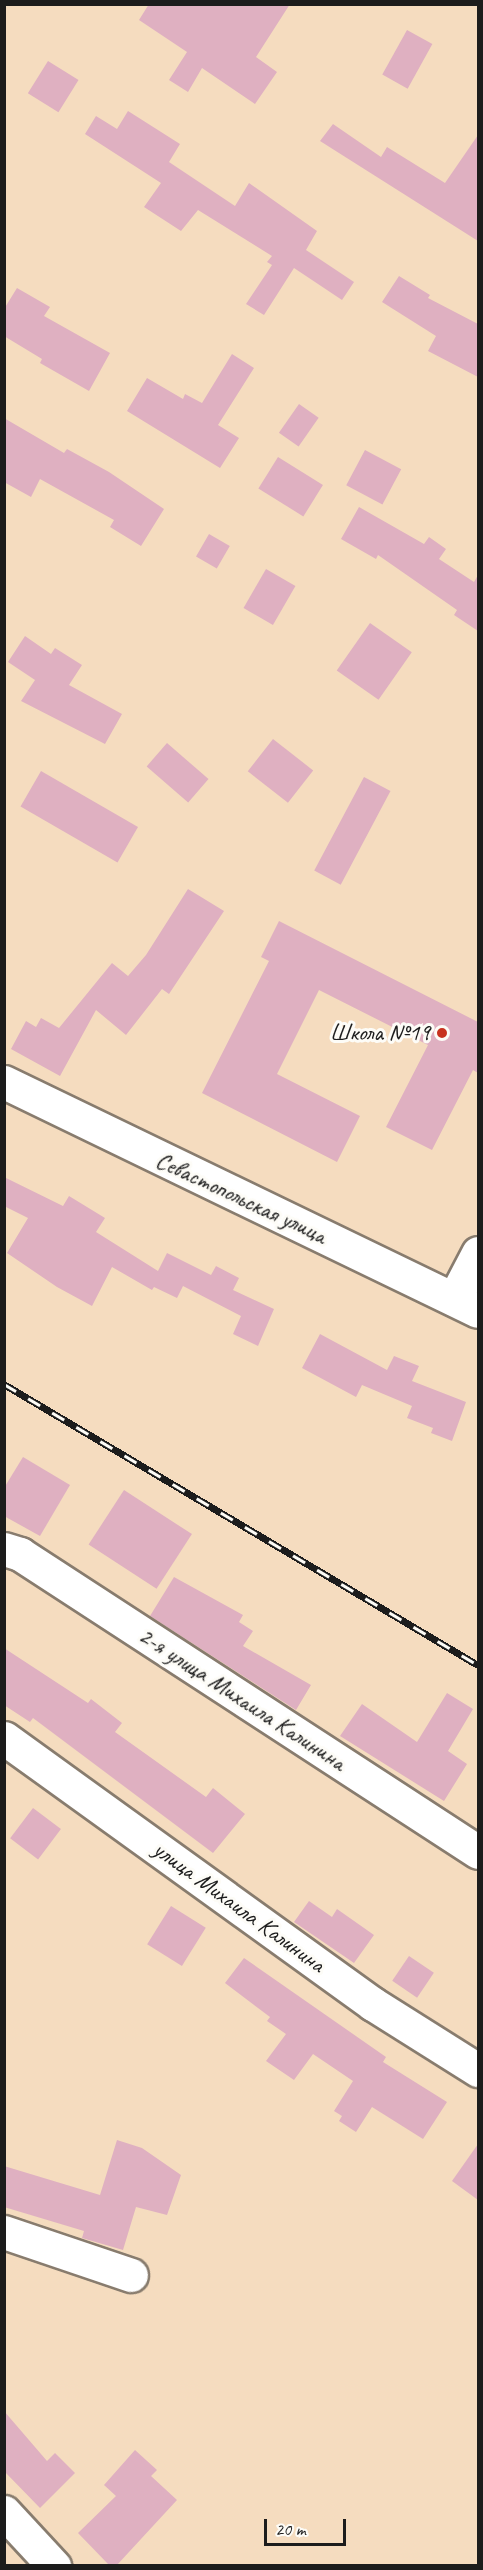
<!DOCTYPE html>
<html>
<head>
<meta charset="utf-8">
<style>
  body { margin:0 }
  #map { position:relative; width:483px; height:2570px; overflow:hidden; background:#f5dcbf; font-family:Caveat,sans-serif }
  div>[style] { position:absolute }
  .building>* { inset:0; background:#dfb0c1; transform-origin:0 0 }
  .roads { filter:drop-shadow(2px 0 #887c6e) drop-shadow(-2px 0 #887c6e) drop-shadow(0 2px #887c6e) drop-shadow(0 -2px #887c6e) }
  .minor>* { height:33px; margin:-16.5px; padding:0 16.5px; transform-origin:16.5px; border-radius:16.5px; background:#fff }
  .rail>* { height:7px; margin-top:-3.5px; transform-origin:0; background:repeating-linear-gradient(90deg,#fdfcf7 0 14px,#1c1c1c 0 28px); box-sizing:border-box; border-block:2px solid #1c1c1c }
  .dots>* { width:16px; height:16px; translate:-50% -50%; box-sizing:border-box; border:3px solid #fdfcf7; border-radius:50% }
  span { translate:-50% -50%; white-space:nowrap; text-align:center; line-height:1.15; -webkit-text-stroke:6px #fdfcf7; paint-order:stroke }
  .poi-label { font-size:24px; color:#1c1c1c }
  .right { translate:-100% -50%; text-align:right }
  .street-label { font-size:24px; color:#1c1c1c }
  .frame { position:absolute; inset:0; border:6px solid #1c1c1c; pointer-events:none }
  .scale { position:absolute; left:264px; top:2519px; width:82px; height:27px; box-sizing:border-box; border:3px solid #1c1c1c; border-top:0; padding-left:8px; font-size:18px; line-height:21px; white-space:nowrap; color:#1c1c1c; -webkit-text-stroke:4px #fdfcf7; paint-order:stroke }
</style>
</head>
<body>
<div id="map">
  <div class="building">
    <div style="clip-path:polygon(149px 4px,290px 4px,256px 57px,277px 72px,255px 104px,202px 68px,188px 92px,169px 80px,187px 52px,139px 20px)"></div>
    <div style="left:407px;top:30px;width:29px;height:51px;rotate:29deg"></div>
    <div style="left:48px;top:61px;width:36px;height:38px;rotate:32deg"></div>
    <div style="clip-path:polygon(128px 111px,180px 144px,169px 162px,235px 206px,249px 183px,317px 231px,306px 250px,354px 282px,342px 300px,294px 268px,264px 315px,246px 304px,272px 265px,267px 262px,272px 256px,198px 210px,181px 231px,144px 207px,161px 183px,85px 134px,96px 116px,117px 129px)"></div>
    <div style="clip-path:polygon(333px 124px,381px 157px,387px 147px,445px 183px,478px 135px,478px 241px,320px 141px)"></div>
    <div style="clip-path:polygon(399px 276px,430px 295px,428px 298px,478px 324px,478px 377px,428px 351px,436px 336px,382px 302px)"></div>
    <div style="clip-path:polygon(17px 288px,50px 307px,44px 316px,110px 353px,89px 391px,40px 363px,42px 359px,4px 336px,4px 309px)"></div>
    <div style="clip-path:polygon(232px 354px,254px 368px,218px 425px,239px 438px,220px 468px,127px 411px,147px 378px,183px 399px,185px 394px,202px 403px)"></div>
    <div style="left:299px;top:404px;width:24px;height:35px;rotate:35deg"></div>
    <div style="clip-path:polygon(4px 418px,64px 453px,67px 449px,109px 472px,164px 509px,141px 546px,110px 527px,114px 520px,40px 479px,31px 497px,4px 482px)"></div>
    <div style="left:365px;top:450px;width:41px;height:40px;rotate:28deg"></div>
    <div style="left:278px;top:457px;width:53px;height:37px;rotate:32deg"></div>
    <div style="clip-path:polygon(359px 507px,424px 544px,429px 537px,446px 549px,439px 559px,474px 582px,478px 575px,478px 631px,454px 615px,457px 610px,378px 555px,376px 559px,341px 539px)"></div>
    <div style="left:209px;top:534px;width:24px;height:26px;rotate:30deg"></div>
    <div style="left:266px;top:569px;width:34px;height:45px;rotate:30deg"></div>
    <div style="left:370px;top:623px;width:51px;height:58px;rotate:35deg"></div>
    <div style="clip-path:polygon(25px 636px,51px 654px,55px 648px,82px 665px,69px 685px,122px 714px,105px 744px,21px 701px,35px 680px,8px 662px)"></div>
    <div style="left:273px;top:739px;width:51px;height:41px;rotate:38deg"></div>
    <div style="left:167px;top:743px;width:55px;height:31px;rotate:41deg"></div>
    <div style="left:41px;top:771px;width:112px;height:41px;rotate:30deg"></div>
    <div style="left:364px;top:777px;width:30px;height:106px;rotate:28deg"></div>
    <div style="clip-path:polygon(188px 889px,224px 911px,169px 994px,162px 989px,126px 1035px,96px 1010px,60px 1076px,11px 1049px,26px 1021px,36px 1027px,41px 1018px,59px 1028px,112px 963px,128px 976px,146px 955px)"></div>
    <div style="clip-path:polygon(279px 921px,478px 1022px,478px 1073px,473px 1070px,432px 1150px,386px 1127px,428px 1045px,319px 990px,277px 1074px,360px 1116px,337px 1162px,202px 1093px,269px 961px,261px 957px)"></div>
    <div style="clip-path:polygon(4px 1177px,63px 1206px,69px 1196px,105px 1218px,96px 1232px,158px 1271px,167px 1253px,211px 1275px,216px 1266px,239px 1278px,233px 1290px,274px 1309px,258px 1346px,233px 1334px,241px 1316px,183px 1286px,177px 1298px,154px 1287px,152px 1290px,112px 1267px,92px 1306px,57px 1287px,7px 1253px,28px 1218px,4px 1206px)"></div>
    <div style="clip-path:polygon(320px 1334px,387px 1370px,394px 1356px,419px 1366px,412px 1381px,466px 1402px,452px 1441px,431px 1433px,433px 1428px,407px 1418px,412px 1406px,362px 1385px,356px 1397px,302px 1368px)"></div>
    <div style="clip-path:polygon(23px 1457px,70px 1485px,40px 1536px,4px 1516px,4px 1488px)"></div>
    <div style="left:124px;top:1490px;width:81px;height:65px;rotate:33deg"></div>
    <div style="clip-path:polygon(174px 1577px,243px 1615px,239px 1622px,253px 1631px,243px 1646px,311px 1685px,296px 1710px,150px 1616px)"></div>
    <div style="clip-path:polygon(4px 1648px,88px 1703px,91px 1699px,122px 1723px,115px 1732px,206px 1797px,213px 1788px,245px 1814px,213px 1853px,33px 1718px,30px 1722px,4px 1705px)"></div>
    <div style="clip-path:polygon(447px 1693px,473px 1709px,448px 1751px,467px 1764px,444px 1801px,340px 1736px,362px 1704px,417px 1742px)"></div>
    <div style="left:33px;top:1808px;width:35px;height:38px;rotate:37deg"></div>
    <div style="clip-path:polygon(309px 1901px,332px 1917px,337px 1909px,374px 1935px,354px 1963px,294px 1922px)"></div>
    <div style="left:171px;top:1906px;width:41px;height:45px;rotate:32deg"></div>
    <div style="left:409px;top:1956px;width:30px;height:30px;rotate:34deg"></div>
    <div style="clip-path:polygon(244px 1958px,386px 2057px,383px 2062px,447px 2102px,423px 2139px,372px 2107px,356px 2132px,339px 2121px,342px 2116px,334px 2111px,353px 2081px,313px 2054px,294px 2080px,266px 2061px,286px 2034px,267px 2021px,270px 2017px,225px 1983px)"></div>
    <div style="clip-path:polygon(117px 2140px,142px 2148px,181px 2175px,167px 2215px,136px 2207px,123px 2250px,82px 2238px,84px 2231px,4px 2207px,4px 2166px,100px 2195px)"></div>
    <div style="clip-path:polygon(478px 2144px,478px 2200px,452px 2181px)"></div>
    <div style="clip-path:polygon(4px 2411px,47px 2461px,55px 2453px,75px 2473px,40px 2508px,4px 2471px)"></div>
    <div style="clip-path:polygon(135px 2450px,157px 2470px,151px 2476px,177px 2500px,117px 2565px,109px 2565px,78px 2533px,116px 2496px,104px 2485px)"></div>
  </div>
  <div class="roads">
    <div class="minor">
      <div style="left:4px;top:1082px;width:526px;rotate:25.79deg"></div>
      <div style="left:454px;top:1299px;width:52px;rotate:-62.4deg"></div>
      <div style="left:4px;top:1549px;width:17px;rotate:17deg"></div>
      <div style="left:20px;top:1554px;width:546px;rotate:33.05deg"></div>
      <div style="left:4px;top:1738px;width:455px;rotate:35.8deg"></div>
      <div style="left:373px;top:2004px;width:124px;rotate:32.2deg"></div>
      <div style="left:4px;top:2232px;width:134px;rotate:18.7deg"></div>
      <div style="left:4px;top:2512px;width:74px;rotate:47.2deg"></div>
    </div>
  </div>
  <div class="rail">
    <div style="left:4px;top:1384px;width:551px;rotate:30.66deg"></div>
  </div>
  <div class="dots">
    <div style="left:442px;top:1033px;background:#c8321e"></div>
  </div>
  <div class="poi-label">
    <span class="right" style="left:430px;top:1033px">Школа №19</span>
  </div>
  <div class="street-label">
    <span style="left:241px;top:1198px;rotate:25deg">Севастопольская улица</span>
    <span style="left:242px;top:1699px;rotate:33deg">2-я улица Михаила Калинина</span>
    <span style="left:239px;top:1907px;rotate:36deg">улица Михаила Калинина</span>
  </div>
  <div class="frame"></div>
  <div class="scale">20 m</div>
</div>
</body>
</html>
